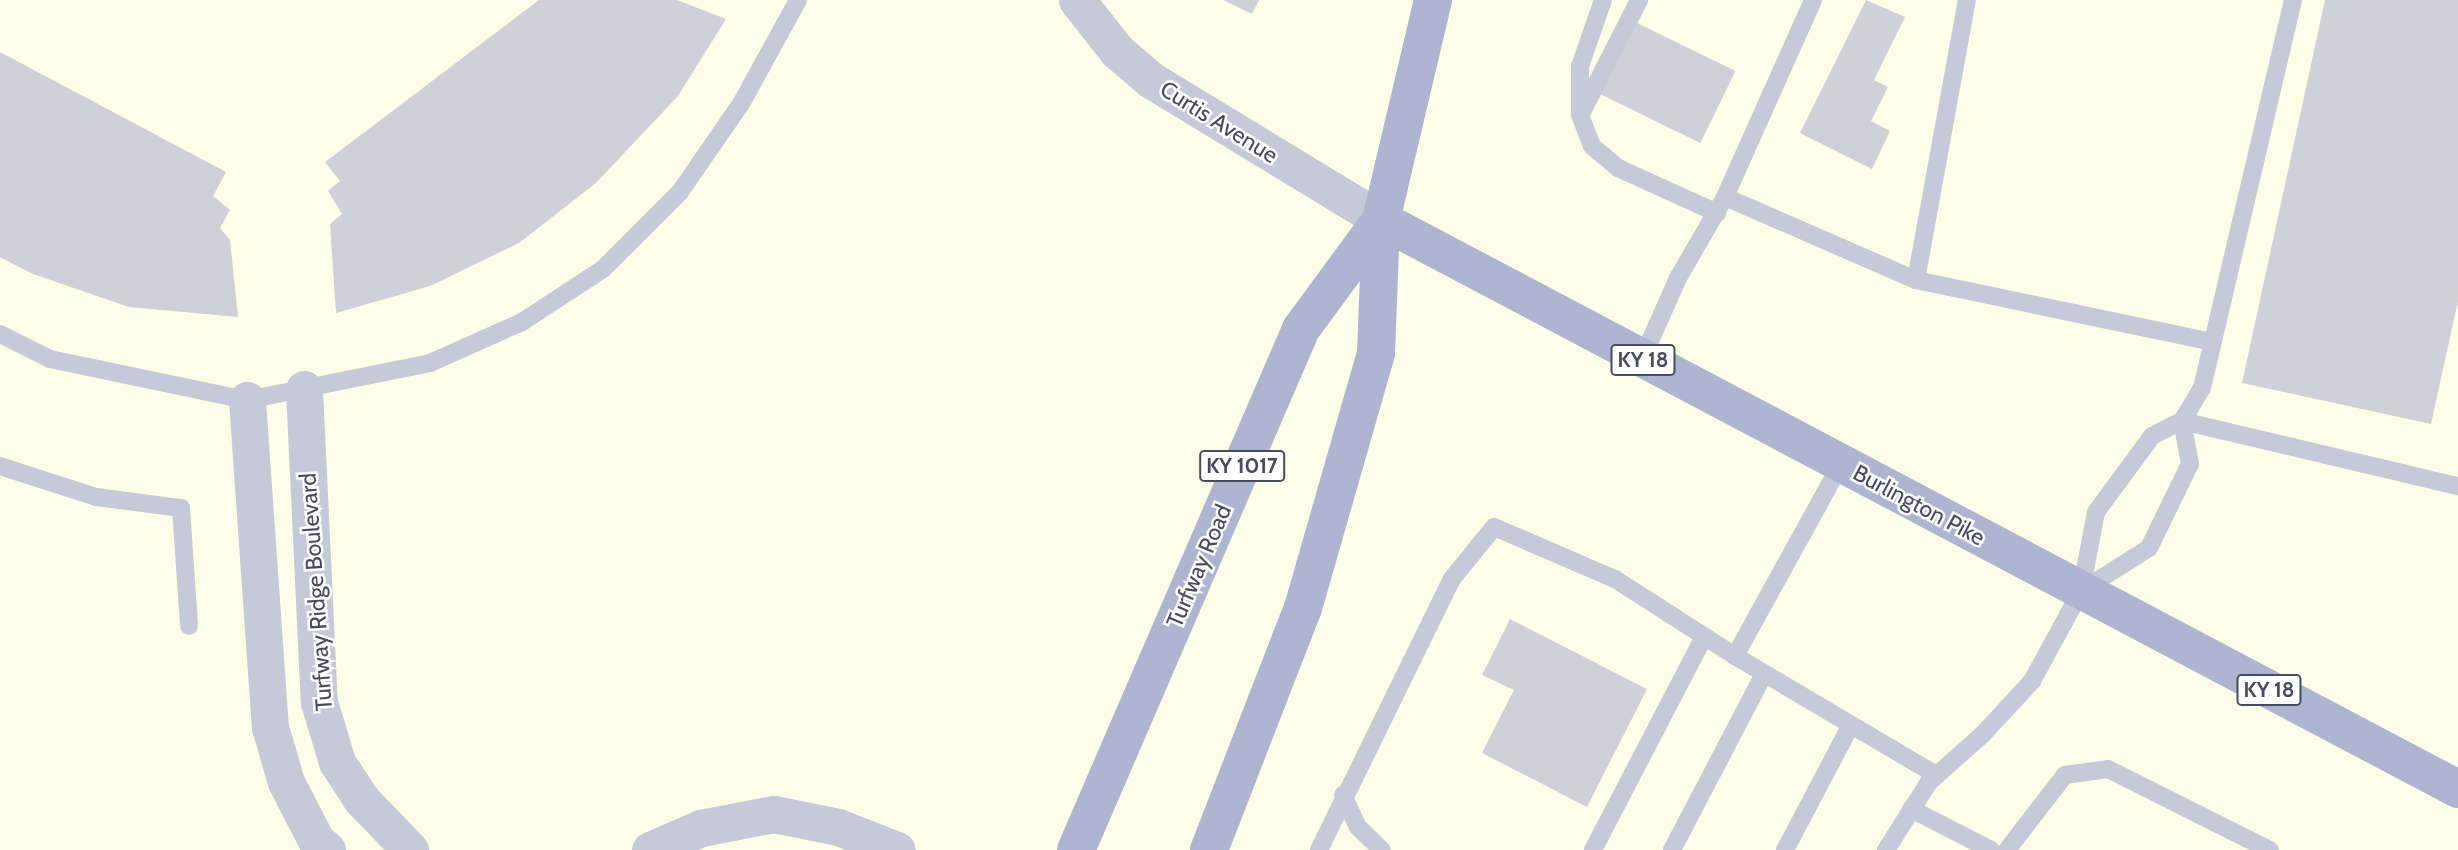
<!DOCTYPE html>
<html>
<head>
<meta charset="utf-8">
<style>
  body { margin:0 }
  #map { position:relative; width:2458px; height:850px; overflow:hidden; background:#f2f0ef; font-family:Cabin,sans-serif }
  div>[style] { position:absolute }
  .commercial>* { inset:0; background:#fefee8; transform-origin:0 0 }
  .building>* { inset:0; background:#cfd0d8; transform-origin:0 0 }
  .lane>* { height:18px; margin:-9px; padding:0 9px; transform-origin:9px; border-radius:9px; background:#c5cad8 }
  .street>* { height:37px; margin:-18.5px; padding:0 18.5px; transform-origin:18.5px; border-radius:18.5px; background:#c5cad8 }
  .primary>* { height:38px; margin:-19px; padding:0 19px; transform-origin:19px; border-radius:19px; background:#adb5d1 }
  span { translate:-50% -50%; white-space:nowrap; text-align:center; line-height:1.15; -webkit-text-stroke:5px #fff; paint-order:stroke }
  .shield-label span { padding:2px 5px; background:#fff; border:2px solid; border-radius:5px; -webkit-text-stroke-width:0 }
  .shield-label { font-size:21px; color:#464c5f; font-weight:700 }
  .street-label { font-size:23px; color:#464c5f }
</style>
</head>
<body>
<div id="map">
  <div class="commercial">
    <div style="left:0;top:0;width:2458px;height:850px"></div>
  </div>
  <div class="building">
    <div style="clip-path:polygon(539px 0,677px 0,726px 19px,678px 96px,596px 183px,519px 243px,430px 286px,336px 313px,330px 224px,342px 214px,328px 191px,340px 181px,325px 162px)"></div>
    <div style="clip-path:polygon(1223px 0,1259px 0,1252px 14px)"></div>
    <div style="clip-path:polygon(1866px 0,1905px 17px,1874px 80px,1888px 87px,1871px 121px,1890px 131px,1872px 169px,1800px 133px)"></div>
    <div style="clip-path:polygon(2325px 0,2458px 0,2458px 301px,2431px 424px,2242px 383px)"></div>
    <div style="left:1633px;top:21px;width:114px;height:80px;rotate:26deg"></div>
    <div style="clip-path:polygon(0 52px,226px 172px,213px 196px,230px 210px,220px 228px,230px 240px,238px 317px,129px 307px,33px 274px,0 257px)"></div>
    <div style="clip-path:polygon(1510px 619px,1647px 689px,1587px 807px,1482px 753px,1514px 690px,1482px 675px)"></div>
  </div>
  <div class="lane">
    <div style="left:1603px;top:0;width:70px;rotate:109.2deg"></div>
    <div style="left:1580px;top:66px;width:49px;rotate:90deg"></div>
    <div style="left:1580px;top:115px;width:33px;rotate:69deg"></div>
    <div style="left:1592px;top:146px;width:34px;rotate:40deg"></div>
    <div style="left:1618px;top:168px;width:109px;rotate:24.4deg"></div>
    <div style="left:1582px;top:112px;width:126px;rotate:-63deg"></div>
    <div style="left:1725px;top:197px;width:208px;rotate:23.5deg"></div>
    <div style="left:1916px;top:280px;width:303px;rotate:11.8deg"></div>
    <div style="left:1916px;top:280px;width:285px;rotate:-79.7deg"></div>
    <div style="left:0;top:334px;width:56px;rotate:26.6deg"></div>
    <div style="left:50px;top:359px;width:201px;rotate:11.8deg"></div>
    <div style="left:247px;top:400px;width:187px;rotate:-11.4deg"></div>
    <div style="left:430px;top:363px;width:101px;rotate:-24deg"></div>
    <div style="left:522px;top:322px;width:97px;rotate:-33.2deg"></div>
    <div style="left:603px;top:269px;width:109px;rotate:-45deg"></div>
    <div style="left:680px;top:192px;width:109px;rotate:-55.4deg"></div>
    <div style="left:742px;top:102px;width:116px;rotate:-61.2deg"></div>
    <div style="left:1642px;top:359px;width:89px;rotate:-66deg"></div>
    <div style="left:1678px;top:278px;width:94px;rotate:-59.9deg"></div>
    <div style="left:1725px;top:197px;width:216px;rotate:-65.9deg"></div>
    <div style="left:2182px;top:421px;width:284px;rotate:13.3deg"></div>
    <div style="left:0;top:466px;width:101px;rotate:17.9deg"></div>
    <div style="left:96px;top:497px;width:86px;rotate:7.4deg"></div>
    <div style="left:181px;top:508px;width:118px;rotate:86.1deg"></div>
    <div style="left:2081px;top:591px;width:80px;rotate:-32.3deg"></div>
    <div style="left:2149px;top:548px;width:93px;rotate:-64deg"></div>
    <div style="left:2190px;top:464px;width:44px;rotate:-100.5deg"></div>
    <div style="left:1735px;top:656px;width:234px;rotate:30.6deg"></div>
    <div style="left:1343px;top:795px;width:35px;rotate:65deg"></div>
    <div style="left:1358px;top:827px;width:33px;rotate:44deg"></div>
    <div style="left:1911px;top:809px;width:90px;rotate:27.1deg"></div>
    <div style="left:1319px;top:850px;width:301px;rotate:-63.9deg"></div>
    <div style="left:1451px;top:580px;width:68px;rotate:-50.9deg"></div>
    <div style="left:1494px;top:527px;width:132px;rotate:23.3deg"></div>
    <div style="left:1615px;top:579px;width:143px;rotate:32.7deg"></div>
    <div style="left:1735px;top:656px;width:219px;rotate:-61.1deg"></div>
    <div style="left:1593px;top:850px;width:240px;rotate:-62.5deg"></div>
    <div style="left:1672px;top:850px;width:199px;rotate:-62.4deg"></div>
    <div style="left:1785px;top:850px;width:141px;rotate:-62.2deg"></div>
    <div style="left:1886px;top:850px;width:80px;rotate:-57.7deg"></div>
    <div style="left:1929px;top:782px;width:72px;rotate:-41.6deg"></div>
    <div style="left:1983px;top:734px;width:72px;rotate:-47.2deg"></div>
    <div style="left:2032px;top:681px;width:102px;rotate:-61.4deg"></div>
    <div style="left:2081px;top:591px;width:80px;rotate:-79.2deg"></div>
    <div style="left:2096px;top:512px;width:94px;rotate:-53.6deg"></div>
    <div style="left:2152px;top:436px;width:34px;rotate:-27deg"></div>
    <div style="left:2182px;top:421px;width:39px;rotate:-59deg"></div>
    <div style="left:2202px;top:388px;width:399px;rotate:-76.8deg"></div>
    <div style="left:2007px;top:850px;width:95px;rotate:-52.3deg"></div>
    <div style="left:2065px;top:775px;width:43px;rotate:-7.9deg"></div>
    <div style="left:2108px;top:769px;width:181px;rotate:26.6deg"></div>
  </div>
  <div class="street">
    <div style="left:1077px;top:0;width:65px;rotate:51.9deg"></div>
    <div style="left:1117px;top:51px;width:45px;rotate:40.5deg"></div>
    <div style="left:1151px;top:80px;width:269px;rotate:31.3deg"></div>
    <div style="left:304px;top:389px;width:313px;rotate:87.3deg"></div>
    <div style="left:319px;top:702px;width:63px;rotate:73.3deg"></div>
    <div style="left:337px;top:762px;width:44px;rotate:57deg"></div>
    <div style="left:361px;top:799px;width:71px;rotate:46.1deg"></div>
    <div style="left:247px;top:400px;width:328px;rotate:86deg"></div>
    <div style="left:270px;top:727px;width:57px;rotate:73.8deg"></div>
    <div style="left:286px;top:782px;width:65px;rotate:62.7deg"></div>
    <div style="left:316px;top:840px;width:15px;rotate:42deg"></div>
    <div style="left:650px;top:850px;width:56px;rotate:-23.3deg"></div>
    <div style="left:701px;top:828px;width:74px;rotate:-10.9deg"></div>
    <div style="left:774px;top:814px;width:65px;rotate:11.5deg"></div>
    <div style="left:838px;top:827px;width:63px;rotate:21.3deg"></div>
  </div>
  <div class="primary">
    <div style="left:1381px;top:220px;width:1218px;rotate:27.85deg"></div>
    <div style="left:1076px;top:850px;width:568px;rotate:-66.64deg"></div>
    <div style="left:1301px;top:329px;width:135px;rotate:-53.7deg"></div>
    <div style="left:1209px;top:850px;width:260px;rotate:-68.8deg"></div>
    <div style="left:1303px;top:608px;width:265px;rotate:-74deg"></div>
    <div style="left:1376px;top:353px;width:133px;rotate:-87.8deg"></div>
    <div style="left:1381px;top:220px;width:226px;rotate:-76.7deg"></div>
  </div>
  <div class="shield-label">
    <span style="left:1643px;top:360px">KY 18</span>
    <span style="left:1242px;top:466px">KY 1017</span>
    <span style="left:2269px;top:690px">KY 18</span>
  </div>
  <div class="street-label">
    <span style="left:1219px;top:122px;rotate:32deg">Curtis Avenue</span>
    <span style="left:1919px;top:505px;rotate:28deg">Burlington Pike</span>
    <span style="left:1199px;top:566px;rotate:-67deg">Turfway Road</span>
    <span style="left:316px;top:592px;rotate:-94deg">Turfway Ridge Boulevard</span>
  </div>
</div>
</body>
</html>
